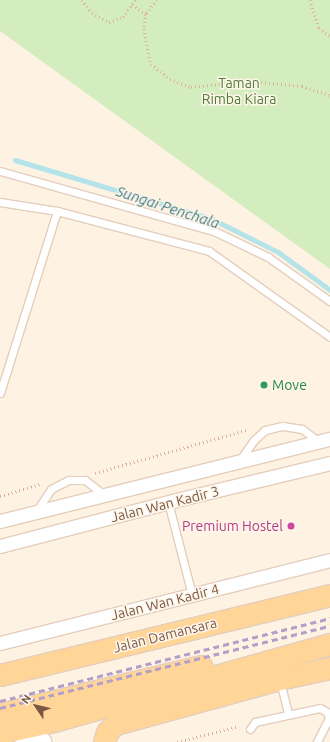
<!DOCTYPE html>
<html>
<head>
<meta charset="utf-8">
<style>
  body { margin:0 }
  #map { position:relative; width:330px; height:742px; overflow:hidden; background:#fef2e2; font-family:Ubuntu,sans-serif }
  div>[style] { position:absolute }
  .green>* { inset:0; background:#d3edbf }
  .stream>* { height:5px; margin:-2.5px; padding:0 2.5px; transform-origin:2.5px; border-radius:2.5px; background:#b4e4ea }
  .path>* { height:2.5px; margin-top:-1.25px; transform-origin:0; background:repeating-linear-gradient(90deg,#dcb19a 0 1px,transparent 0 4px) }
  .roads { filter:drop-shadow(1px 0 #e4cebd) drop-shadow(-1px 0 #e4cebd) drop-shadow(0 1px #e4cebd) drop-shadow(0 -1px #e4cebd) }
  .lane>* { height:7px; margin:-3.5px; padding:0 3.5px; transform-origin:3.5px; border-radius:3.5px; background:#fff }
  .street>* { height:13px; margin:-6.5px; padding:0 6.5px; transform-origin:6.5px; border-radius:6.5px; background:#fff }
  .secondary>* { height:18px; margin:-9px; padding:0 9px; transform-origin:9px; border-radius:9px; background:#fff }
  .primary>* { height:21px; margin:-10.5px; padding:0 10.5px; transform-origin:10.5px; border-radius:10.5px; background:#ffd598 }
  .rail>* { height:3px; margin-top:-1.5px; transform-origin:0; background:repeating-linear-gradient(90deg,#b49fc9 0 6px,transparent 0 10px) }
  .dots>* { width:11px; height:11px; translate:-50% -50%; box-sizing:border-box; border:2px solid #fff6ea; border-radius:50% }
  span { translate:-50% -50%; white-space:nowrap; text-align:center; line-height:1.15; -webkit-text-stroke:3px #fff6ea; paint-order:stroke }
  .park-label { font-size:14px; color:#4f7a3a }
  .leisure-label { font-size:14px; color:#27864d }
  .left { translate:0 -50%; text-align:left }
  .street-label { font-size:14px; color:#795646 }
  .hotel-label { font-size:14px; color:#b23c85 }
  .right { translate:-100% -50%; text-align:right }
  .water-label { font-size:15px; color:#387680; font-style:italic }
  .north { position:absolute; left:16px; top:686px; width:40px; height:40px; -webkit-text-stroke:3px #fff6ea; paint-order:stroke; rotate:305deg; font-size:11px; font-weight:700; line-height:16px; text-align:center; color:#795646 }
  .north::after { content:''; display:block; margin:auto; width:14px; height:18px; background:#795646; clip-path:polygon(50% 0,100% 100%,50% 72%,0 100%) }
</style>
</head>
<body>
<div id="map">
  <div class="green">
    <div style="clip-path:polygon(0 0,330px 0,330px 269px,0 31px)"></div>
  </div>
  <div class="stream">
    <div style="left:15px;top:160px;width:206px;rotate:16.7deg"></div>
    <div style="left:212px;top:219px;width:74px;rotate:26.6deg"></div>
    <div style="left:278px;top:252px;width:64px;rotate:36.2deg"></div>
  </div>
  <div class="path">
    <div style="left:82px;top:0;width:16px;rotate:52deg"></div>
    <div style="left:92px;top:13px;width:19px;rotate:28deg"></div>
    <div style="left:109px;top:22px;width:15px;rotate:-20deg"></div>
    <div style="left:123px;top:17px;width:21px;rotate:-55deg"></div>
    <div style="left:157px;top:0;width:18px;rotate:128deg"></div>
    <div style="left:146px;top:14px;width:15px;rotate:98deg"></div>
    <div style="left:144px;top:29px;width:36px;rotate:79deg"></div>
    <div style="left:151px;top:64px;width:24px;rotate:38deg"></div>
    <div style="left:170px;top:79px;width:22px;rotate:21deg"></div>
    <div style="left:191px;top:87px;width:58px;rotate:-5.9deg"></div>
    <div style="left:249px;top:81px;width:53px;rotate:5.4deg"></div>
    <div style="left:302px;top:86px;width:29px;rotate:18deg"></div>
    <div style="left:310px;top:0;width:29px;rotate:72deg"></div>
    <div style="left:319px;top:28px;width:14px;rotate:36deg"></div>
    <div style="left:132px;top:5px;width:17px;rotate:33deg"></div>
    <div style="left:95px;top:473px;width:157px;rotate:-15.9deg"></div>
    <div style="left:0;top:496px;width:42px;rotate:-16.7deg"></div>
    <div style="left:177px;top:742px;width:64px;rotate:-14.5deg"></div>
  </div>
  <div class="roads">
    <div class="lane">
      <div style="left:0;top:171px;width:222px;rotate:15.7deg"></div>
      <div style="left:214px;top:231px;width:60px;rotate:25.7deg"></div>
      <div style="left:268px;top:257px;width:76px;rotate:35.4deg"></div>
      <div style="left:0;top:202px;width:58px;rotate:9deg"></div>
      <div style="left:57px;top:211px;width:157px;rotate:14.7deg"></div>
      <div style="left:209px;top:251px;width:148px;rotate:35.4deg"></div>
      <div style="left:0;top:393px;width:191px;rotate:-72.6deg"></div>
      <div style="left:240px;top:460px;width:24px;rotate:-55deg"></div>
      <div style="left:254px;top:440px;width:15px;rotate:-42deg"></div>
      <div style="left:265px;top:430px;width:18px;rotate:-13deg"></div>
      <div style="left:283px;top:426px;width:19px;rotate:9deg"></div>
      <div style="left:302px;top:429px;width:20px;rotate:37deg"></div>
      <div style="left:168px;top:502px;width:96px;rotate:75.5deg"></div>
      <div style="left:36px;top:512px;width:27px;rotate:-57deg"></div>
      <div style="left:51px;top:489px;width:20px;rotate:-27deg"></div>
      <div style="left:69px;top:480px;width:16px"></div>
      <div style="left:85px;top:480px;width:24px;rotate:38deg"></div>
      <div style="left:280px;top:681px;width:34px;rotate:76deg"></div>
      <div style="left:250px;top:729px;width:9px;rotate:-54deg"></div>
      <div style="left:255px;top:722px;width:66px;rotate:-12.2deg"></div>
      <div style="left:320px;top:708px;width:8px;rotate:30deg"></div>
      <div style="left:327px;top:712px;width:6px;rotate:72deg"></div>
      <div style="left:329px;top:718px;width:27px;rotate:117deg"></div>
    </div>
    <div class="street">
      <div style="left:0;top:521px;width:340px;rotate:-14deg"></div>
      <div style="left:0;top:546px;width:182px;rotate:-14.6deg"></div>
      <div style="left:176px;top:500px;width:158px;rotate:-13.5deg"></div>
      <div style="left:0;top:643px;width:340px;rotate:-14.1deg"></div>
    </div>
    <div class="secondary">
      <div style="left:6px;top:728px;width:39px;rotate:21deg"></div>
    </div>
    <div class="primary">
      <div style="left:0;top:675px;width:340px;rotate:-13.6deg"></div>
      <div style="left:0;top:714px;width:207px;rotate:-13.4deg"></div>
      <div style="left:0;top:733px;width:55px;rotate:-12.5deg"></div>
      <div style="left:54px;top:721px;width:287px;rotate:-15.6deg"></div>
      <div style="left:104px;top:742px;width:10px;rotate:-73deg"></div>
      <div style="left:107px;top:732px;width:11px;rotate:-45deg"></div>
      <div style="left:115px;top:724px;width:170px;rotate:-15.3deg"></div>
      <div style="left:279px;top:679px;width:52px;rotate:-12.2deg"></div>
    </div>
  </div>
  <div class="rail">
    <div style="left:0;top:701px;width:340px;rotate:-14.1deg"></div>
    <div style="left:0;top:708px;width:340px;rotate:-14deg"></div>
  </div>
  <div class="dots">
    <div style="left:264px;top:385px;background:#2e9e5b"></div>
    <div style="left:291px;top:526px;background:#d1479c"></div>
  </div>
  <div class="park-label">
    <span style="left:239px;top:91px">Taman<br>Rimba Kiara</span>
  </div>
  <div class="leisure-label">
    <span class="left" style="left:272px;top:385px">Move</span>
  </div>
  <div class="street-label">
    <span style="left:165px;top:504px;rotate:-14deg">Jalan Wan Kadir 3</span>
    <span style="left:165px;top:602px;rotate:-14deg">Jalan Wan Kadir 4</span>
    <span style="left:165px;top:635px;rotate:-14deg">Jalan Damansara</span>
  </div>
  <div class="hotel-label">
    <span class="right" style="left:283px;top:526px">Premium Hostel</span>
  </div>
  <div class="water-label">
    <span style="left:168px;top:207px;rotate:18deg">Sungai Penchala</span>
  </div>
  <div class="north">N</div>
</div>
</body>
</html>
